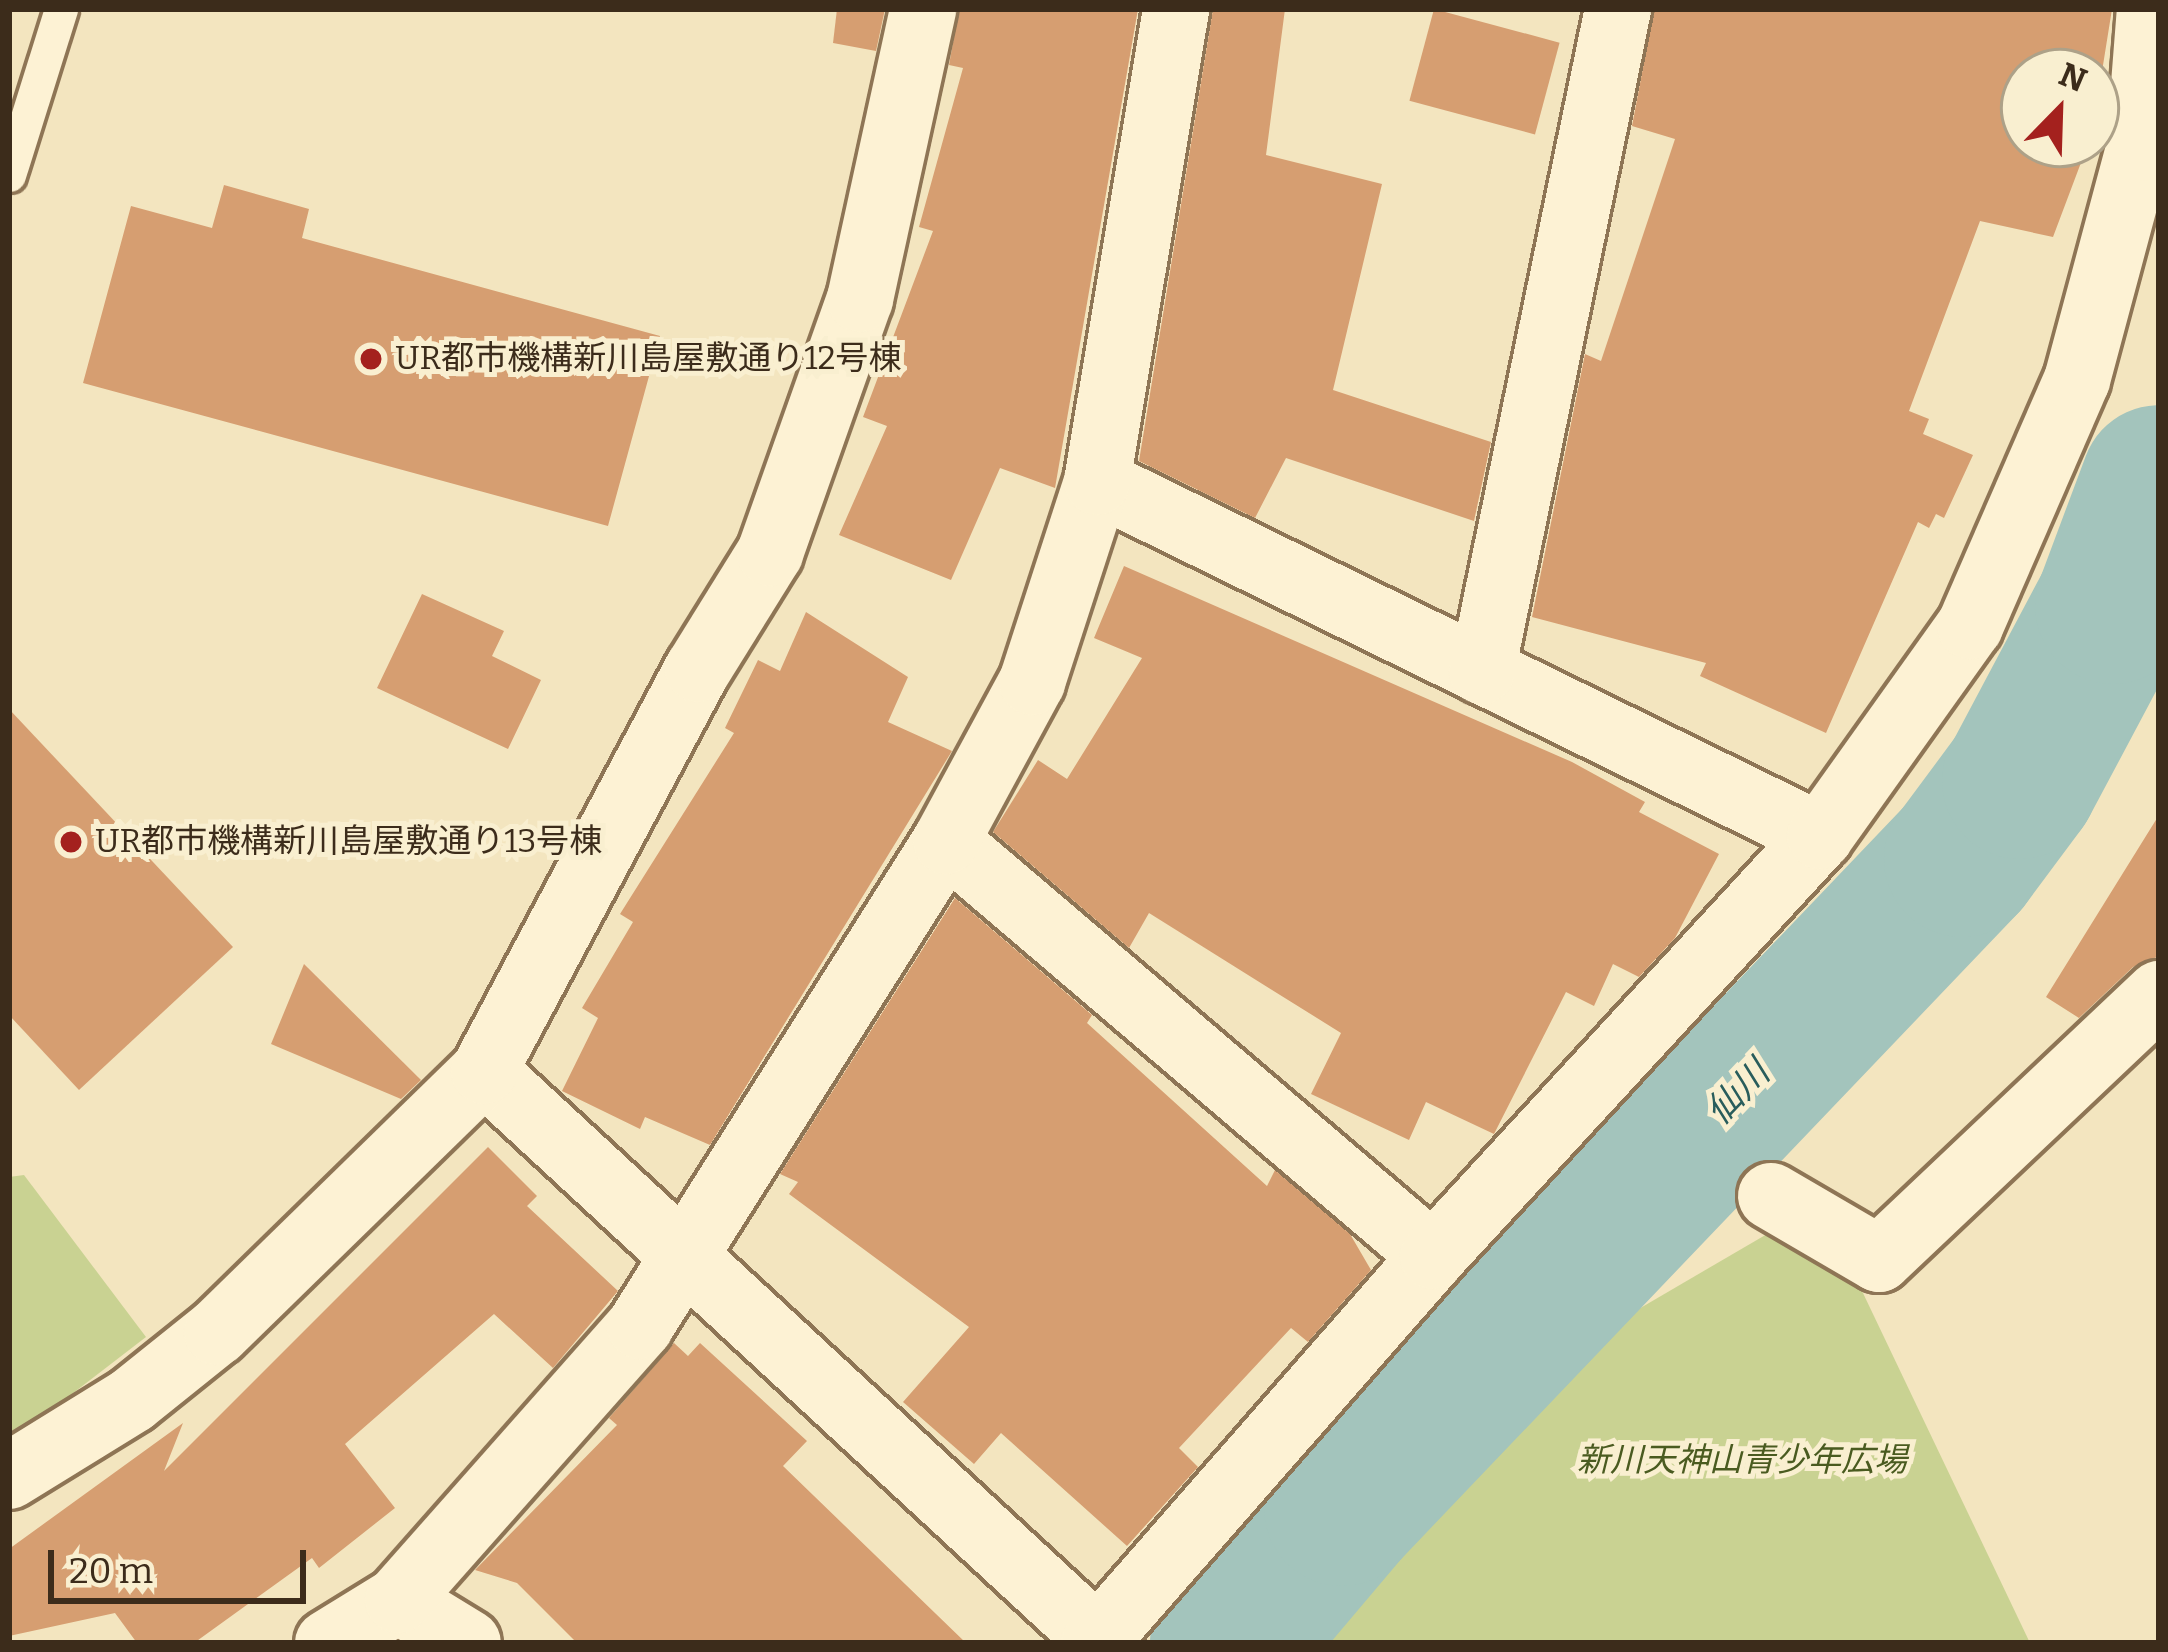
<!DOCTYPE html>
<html>
<head>
<meta charset="utf-8">
<style>
  body { margin:0 }
  #map { position:relative; width:2168px; height:1652px; overflow:hidden; background:#f3e5bf; font-family:Bitter,"Noto Sans JP",serif }
  div>[style] { position:absolute }
  .green>* { inset:0; background:#c9d292 }
  .river>* { height:156px; margin:-78px; padding:0 78px; transform-origin:78px; border-radius:78px; background:#a3c4bc }
  .building>* { inset:0; background:#d69e71; transform-origin:0 0 }
  .roads { filter:drop-shadow(3px 0 #8e7555) drop-shadow(-3px 0 #8e7555) drop-shadow(0 3px #8e7555) drop-shadow(0 -3px #8e7555) }
  .service>* { height:33px; margin:-16.5px; padding:0 16.5px; transform-origin:16.5px; border-radius:16.5px; background:#fdf2d4 }
  .minor>* { height:66px; margin:-33px; padding:0 33px; transform-origin:33px; border-radius:33px; background:#fdf2d4 }
  .dots>* { width:33px; height:33px; translate:-50% -50%; box-sizing:border-box; border:6px solid #f9efd0; border-radius:50% }
  span { translate:-50% -50%; white-space:nowrap; text-align:center; line-height:1.15; -webkit-text-stroke:10px #f9efd0; paint-order:stroke }
  .poi-label { font-size:33px; color:#3c2c1b }
  .left { translate:0 -50%; text-align:left }
  .park-label { font-size:33px; color:#4a5b20; font-style:italic }
  .water-label { font-size:36px; color:#295d5c; font-style:italic }
  .frame { position:absolute; inset:0; border:12px solid #3c2c1b; pointer-events:none }
  .north { position:absolute; left:2000px; top:48px; width:120px; height:120px; box-sizing:border-box; background:#f9efd0; border:3px solid #ada188; border-radius:50%; rotate:23deg; font-size:33px; font-weight:700; line-height:48px; text-align:center; color:#3c2c1b }
  .north::after { content:''; display:block; margin:auto; width:42px; height:54px; background:#a4211e; clip-path:polygon(50% 0,100% 100%,50% 72%,0 100%) }
  .scale { position:absolute; left:48px; top:1550px; width:258px; height:54px; box-sizing:border-box; border:6px solid #3c2c1b; border-top:0; padding-left:15px; font-size:36px; line-height:42px; white-space:nowrap; color:#3c2c1b; -webkit-text-stroke:9px #f9efd0; paint-order:stroke }
</style>
</head>
<body>
<div id="map">
  <div class="green">
    <div style="clip-path:polygon(24px 1175px,146px 1337px,42px 1417px,9px 1432px,9px 1177px)"></div>
    <div style="clip-path:polygon(1820px 1203px,2030px 1643px,1285px 1643px,1560px 1355px)"></div>
  </div>
  <div class="river">
    <div style="left:1228px;top:1643px;width:177px;rotate:-49.8deg"></div>
    <div style="left:1342px;top:1508px;width:898px;rotate:-46.31deg"></div>
    <div style="left:1962px;top:859px;width:97px;rotate:-53.4deg"></div>
    <div style="left:2020px;top:781px;width:198px;rotate:-62deg"></div>
    <div style="left:2113px;top:606px;width:131px;rotate:-69.5deg"></div>
  </div>
  <div class="building">
    <div style="clip-path:polygon(837px 9px,885px 9px,876px 51px,833px 43px)"></div>
    <div style="clip-path:polygon(959px 9px,1138px 9px,1055px 488px,1000px 468px,951px 580px,839px 535px,887px 426px,863px 417px,933px 231px,919px 227px,963px 68px,949px 65px)"></div>
    <div style="clip-path:polygon(1213px 9px,1285px 9px,1266px 155px,1382px 184px,1333px 390px,1491px 442px,1474px 521px,1286px 458px,1255px 518px,1139px 461px)"></div>
    <div style="left:1434px;top:9px;width:130px;height:95px;rotate:15deg"></div>
    <div style="clip-path:polygon(1654px 9px,2112px 9px,2096px 109px,2096px 72px,2024px 72px,2024px 144px,2088px 144px,2053px 237px,1980px 221px,1909px 411px,1929px 419px,1923px 434px,1973px 455px,1944px 518px,1936px 514px,1929px 528px,1918px 522px,1826px 733px,1700px 676px,1706px 663px,1532px 617px,1585px 354px,1601px 361px,1675px 139px,1632px 126px)"></div>
    <div style="clip-path:polygon(224px 185px,309px 209px,302px 238px,660px 336px,608px 526px,83px 383px,131px 206px,212px 228px)"></div>
    <div style="clip-path:polygon(1124px 566px,1572px 762px,1645px 802px,1639px 812px,1719px 854px,1675px 938px,1639px 977px,1613px 964px,1594px 1006px,1566px 992px,1494px 1134px,1426px 1102px,1409px 1140px,1311px 1094px,1341px 1033px,1149px 913px,1129px 948px,993px 832px,1038px 760px,1067px 779px,1142px 658px,1094px 638px)"></div>
    <div style="clip-path:polygon(422px 594px,504px 631px,492px 656px,541px 680px,508px 749px,377px 688px)"></div>
    <div style="clip-path:polygon(806px 612px,908px 677px,888px 722px,952px 751px,710px 1145px,645px 1117px,640px 1129px,562px 1091px,598px 1018px,582px 1008px,633px 922px,620px 914px,734px 733px,725px 728px,758px 660px,780px 671px)"></div>
    <div style="clip-path:polygon(9px 709px,233px 947px,79px 1090px,9px 1015px)"></div>
    <div style="clip-path:polygon(2159px 815px,2159px 956px,2133px 967px,2079px 1018px,2046px 997px)"></div>
    <div style="clip-path:polygon(955px 898px,1092px 1015px,1087px 1023px,1267px 1186px,1275px 1170px,1350px 1234px,1371px 1270px,1308px 1342px,1291px 1328px,1179px 1448px,1198px 1467px,1127px 1546px,1001px 1433px,974px 1464px,903px 1402px,969px 1327px,789px 1194px,798px 1182px,780px 1174px)"></div>
    <div style="clip-path:polygon(304px 964px,421px 1080px,401px 1099px,271px 1044px)"></div>
    <div style="clip-path:polygon(488px 1147px,537px 1196px,527px 1206px,618px 1291px,553px 1368px,494px 1314px,345px 1444px,395px 1508px,319px 1568px,312px 1558px,194px 1643px,137px 1643px,115px 1613px,9px 1636px,9px 1549px,183px 1423px,164px 1471px)"></div>
    <div style="clip-path:polygon(674px 1343px,688px 1356px,700px 1343px,807px 1441px,783px 1466px,966px 1643px,577px 1643px,517px 1583px,475px 1570px,617px 1425px,609px 1418px)"></div>
  </div>
  <div class="roads">
    <div class="service">
      <div style="left:9px;top:175px;width:174px;rotate:-72.6deg"></div>
    </div>
    <div class="minor">
      <div style="left:1097px;top:482px;width:805px;rotate:26.09deg"></div>
      <div style="left:1482px;top:671px;width:676px;rotate:-78.39deg"></div>
      <div style="left:946px;top:841px;width:640px;rotate:40.44deg"></div>
      <div style="left:484px;top:1071px;width:835px;rotate:42.77deg"></div>
      <div style="left:1771px;top:1196px;width:125px;rotate:30.3deg"></div>
      <div style="left:1879px;top:1259px;width:386px;rotate:-43.4deg"></div>
      <div style="left:9px;top:1476px;width:145px;rotate:-31.7deg"></div>
      <div style="left:132px;top:1400px;width:109px;rotate:-38.7deg"></div>
      <div style="left:217px;top:1332px;width:373px;rotate:-44.3deg"></div>
      <div style="left:484px;top:1071px;width:455px;rotate:-62deg"></div>
      <div style="left:698px;top:669px;width:137px;rotate:-58.2deg"></div>
      <div style="left:770px;top:553px;width:269px;rotate:-70.5deg"></div>
      <div style="left:860px;top:299px;width:297px;rotate:-77.7deg"></div>
      <div style="left:398px;top:1600px;width:82px;rotate:31.6deg"></div>
      <div style="left:328px;top:1643px;width:82px;rotate:-31.6deg"></div>
      <div style="left:398px;top:1600px;width:366px;rotate:-48.5deg"></div>
      <div style="left:640px;top:1326px;width:573px;rotate:-57.75deg"></div>
      <div style="left:946px;top:841px;width:181px;rotate:-61.6deg"></div>
      <div style="left:1032px;top:682px;width:210px;rotate:-72deg"></div>
      <div style="left:1097px;top:482px;width:480px;rotate:-80.5deg"></div>
      <div style="left:1094px;top:1643px;width:514px;rotate:-48.78deg"></div>
      <div style="left:1433px;top:1256px;width:571px;rotate:-47.34deg"></div>
      <div style="left:1820px;top:836px;width:258px;rotate:-54.5deg"></div>
      <div style="left:1970px;top:626px;width:268px;rotate:-66.5deg"></div>
      <div style="left:2077px;top:380px;width:240px;rotate:-75deg"></div>
      <div style="left:2139px;top:148px;width:139px;rotate:-85.5deg"></div>
    </div>
  </div>
  <div class="dots">
    <div style="left:371px;top:359px;background:#a4211e"></div>
    <div style="left:71px;top:842px;background:#a4211e"></div>
  </div>
  <div class="poi-label">
    <span class="left" style="left:395px;top:359px">UR都市機構新川島屋敷通り12号棟</span>
    <span class="left" style="left:95px;top:842px">UR都市機構新川島屋敷通り13号棟</span>
  </div>
  <div class="park-label">
    <span style="left:1742px;top:1461px">新川天神山青少年広場</span>
  </div>
  <div class="water-label">
    <span style="left:1738px;top:1093px;rotate:-46deg">仙川</span>
  </div>
  <div class="frame"></div>
  <div class="north">N</div>
  <div class="scale">20 m</div>
</div>
</body>
</html>
